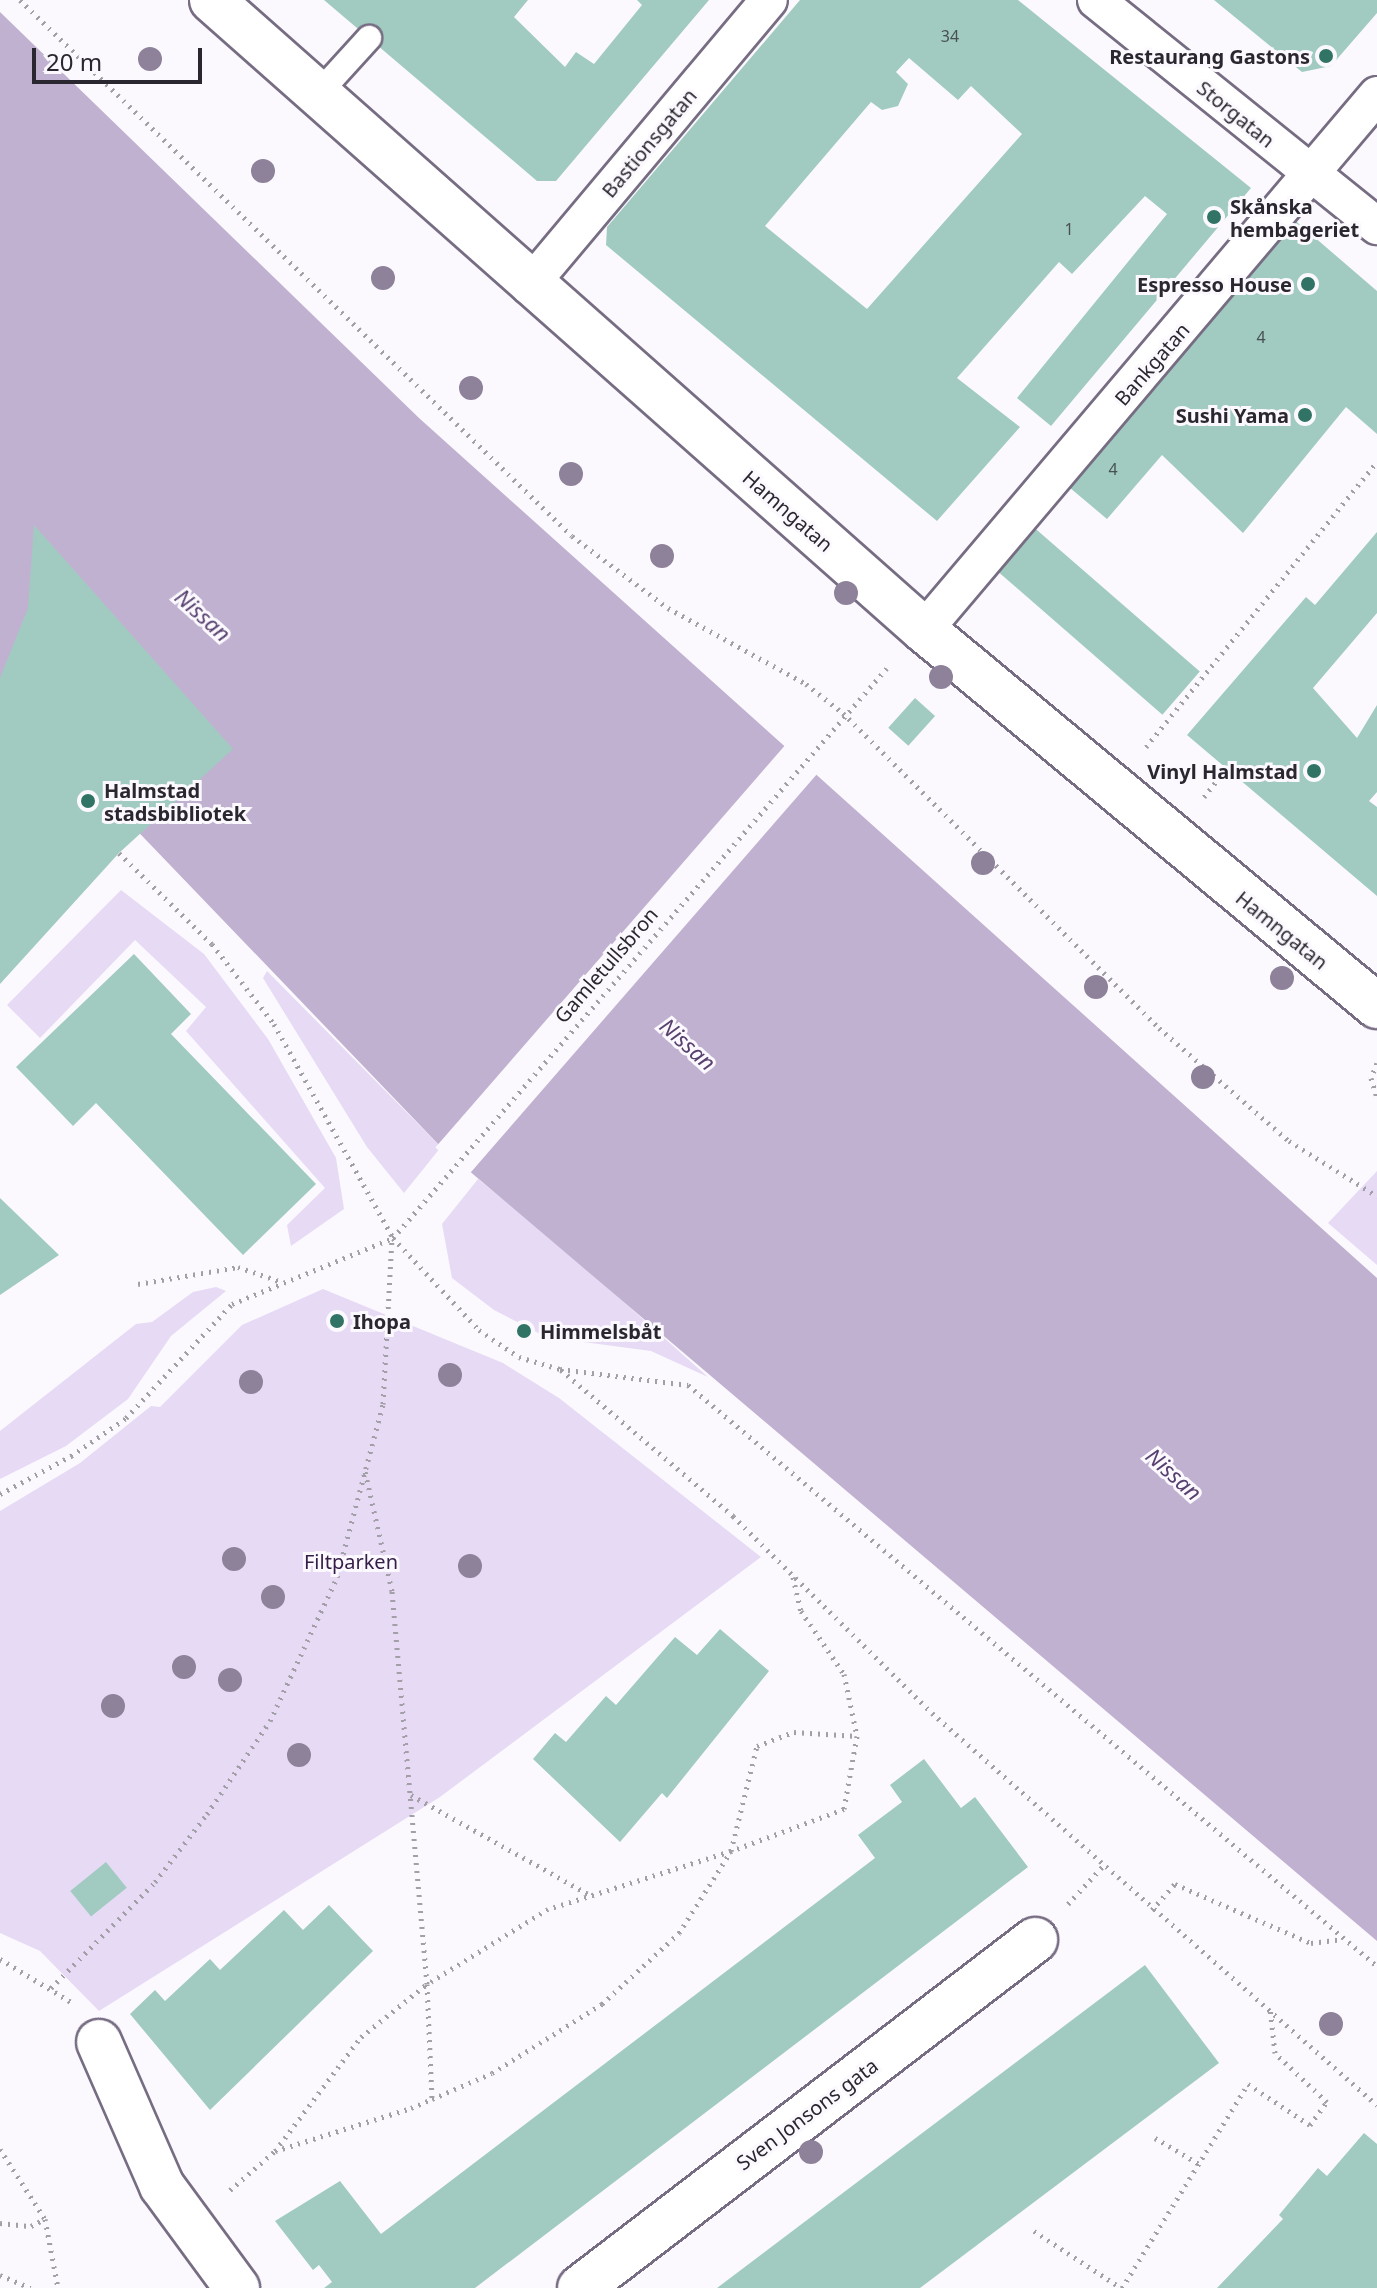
<!DOCTYPE html>
<html>
<head>
<meta charset="utf-8">
<style>
  body { margin:0 }
  #map { position:relative; width:1377px; height:2288px; overflow:hidden; background:#fbf9fe; font-family:"Noto Sans",sans-serif }
  div>[style] { position:absolute }
  .green>* { inset:0; background:#e6daf5 }
  .water>* { inset:0; background:#c0b1d1 }
  .pier>* { inset:0; background:#fbf9fe; transform-origin:0 0 }
  .building>* { inset:0; background:#a1cbc1; transform-origin:0 0 }
  .path>* { height:5px; margin-top:-2.5px; transform-origin:0; background:repeating-linear-gradient(90deg,#a29fa6 0 2px,transparent 0 8px) }
  .roads { filter:drop-shadow(2px 0 #776d83) drop-shadow(-2px 0 #776d83) drop-shadow(0 2px #776d83) drop-shadow(0 -2px #776d83) }
  .service>* { height:24px; margin:-12px; padding:0 12px; transform-origin:12px; border-radius:12px; background:#fff }
  .pedestrian>* { height:36px; margin:-18px; padding:0 18px; transform-origin:18px; border-radius:18px; background:#fff }
  .minor>* { height:44px; margin:-22px; padding:0 22px; transform-origin:22px; border-radius:22px; background:#fff }
  .trees>* { width:24px; height:24px; margin:-12px; border-radius:50%; background:#8e819a }
  .dots>* { width:22px; height:22px; translate:-50% -50%; box-sizing:border-box; border:4px solid #fbf9fe; border-radius:50% }
  span { translate:-50% -50%; white-space:nowrap; text-align:center; line-height:1.15; -webkit-text-stroke:6px #fbf9fe; paint-order:stroke }
  .number-label { font-size:16px; color:#485054 }
  .number-label span { -webkit-text-stroke-width:0 }
  .poi-label { font-size:20px; color:#2b2730; font-weight:700 }
  .right { translate:-100% -50%; text-align:right }
  .left { translate:0 -50%; text-align:left }
  .street-label { font-size:20px; color:#2b2730 }
  .park-label { font-size:20px; color:#341e48 }
  .water-label { font-size:22px; color:#58416f; font-style:italic }
  .scale { position:absolute; left:32px; top:48px; width:170px; height:36px; box-sizing:border-box; border:4px solid #2b2730; border-top:0; padding-left:10px; font-size:24px; line-height:28px; white-space:nowrap; color:#2b2730; -webkit-text-stroke:6px #fbf9fe; paint-order:stroke }
</style>
</head>
<body>
<div id="map">
  <div class="green">
    <div style="clip-path:polygon(121px 890px,204px 954px,268px 1039px,336px 1158px,344px 1209px,291px 1246px,287px 1225px,325px 1188px,186px 1031px,206px 1007px,135px 940px,40px 1038px,7px 1005px)"></div>
    <div style="clip-path:polygon(267px 971px,441px 1147px,404px 1193px,367px 1147px,263px 978px)"></div>
    <div style="clip-path:polygon(1377px 1171px,1377px 1265px,1328px 1223px)"></div>
    <div style="clip-path:polygon(478px 1179px,564px 1249px,708px 1377px,651px 1351px,546px 1337px,494px 1310px,452px 1278px,442px 1224px)"></div>
    <div style="clip-path:polygon(216px 1287px,226px 1291px,171px 1336px,128px 1399px,66px 1446px,0 1479px,0 1431px,136px 1324px,152px 1322px,193px 1292px)"></div>
    <div style="clip-path:polygon(323px 1289px,503px 1363px,559px 1398px,761px 1557px,440px 1797px,99px 2011px,40px 1951px,0 1933px,0 1511px,80px 1463px,151px 1406px,160px 1407px,242px 1325px)"></div>
  </div>
  <div class="water">
    <div style="clip-path:polygon(0 12px,419px 418px,1377px 1278px,1377px 1941px,441px 1147px,0 688px)"></div>
  </div>
  <div class="pier">
    <div style="left:787px;top:743px;width:43px;height:536px;rotate:41deg"></div>
  </div>
  <div class="building">
    <div style="clip-path:polygon(324px 0,528px 0,514px 17px,565px 67px,576px 52px,594px 64px,642px 5px,637px 0,709px 0,556px 181px,537px 181px)"></div>
    <div style="clip-path:polygon(evenodd,800px 0,1018px 0,1251px 188px,1051px 426px,1017px 398px,1167px 214px,1145px 196px,1072px 274px,1059px 262px,957px 378px,1020px 427px,937px 521px,606px 245px,607px 227px,800px 0,909px 58px,958px 100px,971px 86px,1022px 134px,867px 309px,765px 226px,871px 102px,882px 110px,898px 106px,908px 84px,896px 72px,909px 58px)"></div>
    <div style="clip-path:polygon(1214px 0,1377px 0,1377px 13px,1331px 66px,1302px 72px)"></div>
    <div style="clip-path:polygon(1291px 217px,1377px 291px,1377px 434px,1346px 407px,1243px 533px,1162px 455px,1107px 519px,1063px 482px)"></div>
    <div style="left:1030px;top:524px;width:225px;height:57px;rotate:41deg"></div>
    <div style="clip-path:polygon(34px 525px,233px 749px,119px 853px,0 984px,0 678px,28px 608px)"></div>
    <div style="clip-path:polygon(1377px 532px,1377px 613px,1313px 688px,1357px 738px,1377px 705px,1377px 792px,1369px 801px,1377px 807px,1377px 896px,1187px 735px,1306px 597px,1315px 605px)"></div>
    <div style="left:915px;top:698px;width:27px;height:40px;rotate:42deg"></div>
    <div style="clip-path:polygon(134px 954px,191px 1014px,171px 1034px,316px 1184px,243px 1255px,96px 1103px,73px 1126px,16px 1067px)"></div>
    <div style="clip-path:polygon(0 1198px,59px 1255px,0 1295px)"></div>
    <div style="clip-path:polygon(720px 1629px,769px 1671px,667px 1798px,662px 1793px,620px 1842px,533px 1759px,555px 1733px,566px 1742px,606px 1696px,616px 1705px,675px 1637px,697px 1655px)"></div>
    <div style="clip-path:polygon(924px 1759px,961px 1808px,975px 1797px,1028px 1867px,475px 2288px,324px 2288px,332px 2282px,319px 2265px,313px 2270px,275px 2221px,340px 2181px,381px 2234px,875px 1858px,858px 1835px,902px 1802px,890px 1785px)"></div>
    <div style="left:106px;top:1862px;width:33px;height:46px;rotate:51deg"></div>
    <div style="clip-path:polygon(329px 1905px,373px 1951px,210px 2110px,130px 2014px,155px 1990px,165px 2001px,210px 1959px,220px 1970px,284px 1910px,303px 1930px)"></div>
    <div style="clip-path:polygon(1145px 1965px,1219px 2063px,920px 2288px,717px 2288px)"></div>
    <div style="clip-path:polygon(1364px 2133px,1377px 2144px,1377px 2288px,1217px 2288px,1283px 2219px,1279px 2215px,1318px 2168px,1327px 2176px)"></div>
  </div>
  <div class="path">
    <div style="left:20px;top:0;width:769px;rotate:44.16deg"></div>
    <div style="left:572px;top:536px;width:120px;rotate:36.9deg"></div>
    <div style="left:668px;top:608px;width:158px;rotate:28.8deg"></div>
    <div style="left:806px;top:684px;width:47px;rotate:38.1deg"></div>
    <div style="left:843px;top:713px;width:446px;rotate:44.9deg"></div>
    <div style="left:1159px;top:1028px;width:172px;rotate:41deg"></div>
    <div style="left:1289px;top:1141px;width:104px;rotate:32deg"></div>
    <div style="left:1146px;top:747px;width:367px;rotate:-51deg"></div>
    <div style="left:1204px;top:797px;width:36px;rotate:-52deg"></div>
    <div style="left:119px;top:853px;width:130px;rotate:44.4deg"></div>
    <div style="left:212px;top:944px;width:101px;rotate:52.2deg"></div>
    <div style="left:274px;top:1024px;width:245px;rotate:60.9deg"></div>
    <div style="left:393px;top:1238px;width:126px;rotate:46.9deg"></div>
    <div style="left:479px;top:1330px;width:48px;rotate:34deg"></div>
    <div style="left:519px;top:1357px;width:43px;rotate:16.3deg"></div>
    <div style="left:560px;top:1369px;width:129px;rotate:7.1deg"></div>
    <div style="left:688px;top:1385px;width:901px;rotate:40.14deg"></div>
    <div style="left:1377px;top:1063px;width:16px;rotate:112deg"></div>
    <div style="left:1371px;top:1078px;width:21px;rotate:73deg"></div>
    <div style="left:138px;top:1284px;width:101px;rotate:-9.6deg"></div>
    <div style="left:238px;top:1267px;width:46px;rotate:18.8deg"></div>
    <div style="left:561px;top:1370px;width:226px;rotate:40.3deg"></div>
    <div style="left:733px;top:1516px;width:280px;rotate:44.7deg"></div>
    <div style="left:932px;top:1713px;width:593px;rotate:41.38deg"></div>
    <div style="left:0;top:1494px;width:81px;rotate:-28.2deg"></div>
    <div style="left:71px;top:1456px;width:67px;rotate:-34.6deg"></div>
    <div style="left:126px;top:1418px;width:156px;rotate:-47.1deg"></div>
    <div style="left:232px;top:1304px;width:174px;rotate:-22.3deg"></div>
    <div style="left:393px;top:1238px;width:754px;rotate:-49.09deg"></div>
    <div style="left:793px;top:1577px;width:35px;rotate:77deg"></div>
    <div style="left:801px;top:1611px;width:76px;rotate:55.7deg"></div>
    <div style="left:844px;top:1674px;width:63px;rotate:78.2deg"></div>
    <div style="left:411px;top:1795px;width:205px;rotate:29.2deg"></div>
    <div style="left:1068px;top:1904px;width:52px;rotate:-47.4deg"></div>
    <div style="left:1152px;top:1910px;width:35px;rotate:-49deg"></div>
    <div style="left:1175px;top:1884px;width:148px;rotate:23.5deg"></div>
    <div style="left:1311px;top:1943px;width:32px;rotate:-7deg"></div>
    <div style="left:0;top:1959px;width:83px;rotate:31.2deg"></div>
    <div style="left:51px;top:1988px;width:148px;rotate:-45.5deg"></div>
    <div style="left:155px;top:1882px;width:86px;rotate:-52.6deg"></div>
    <div style="left:207px;top:1814px;width:112px;rotate:-55.9deg"></div>
    <div style="left:270px;top:1721px;width:159px;rotate:-65deg"></div>
    <div style="left:337px;top:1577px;width:179px;rotate:-75.1deg"></div>
    <div style="left:383px;top:1404px;width:165px;rotate:-86.9deg"></div>
    <div style="left:1155px;top:2138px;width:51px;rotate:30.6deg"></div>
    <div style="left:0;top:2149px;width:83px;rotate:57.3deg"></div>
    <div style="left:45px;top:2219px;width:70px;rotate:79.3deg"></div>
    <div style="left:275px;top:2151px;width:143px;rotate:-17.5deg"></div>
    <div style="left:411px;top:2108px;width:23px;rotate:-23deg"></div>
    <div style="left:432px;top:2099px;width:65px;rotate:-23.4deg"></div>
    <div style="left:492px;top:2073px;width:130px;rotate:-32.1deg"></div>
    <div style="left:602px;top:2004px;width:105px;rotate:-42.7deg"></div>
    <div style="left:679px;top:1933px;width:97px;rotate:-57.6deg"></div>
    <div style="left:731px;top:1851px;width:108px;rotate:-76.1deg"></div>
    <div style="left:757px;top:1746px;width:40px;rotate:-21deg"></div>
    <div style="left:794px;top:1732px;width:63px;rotate:3.6deg"></div>
    <div style="left:857px;top:1736px;width:74px;rotate:100.1deg"></div>
    <div style="left:844px;top:1809px;width:121px;rotate:159.6deg"></div>
    <div style="left:731px;top:1851px;width:192px;rotate:162.4deg"></div>
    <div style="left:548px;top:1909px;width:142px;rotate:148.2deg"></div>
    <div style="left:427px;top:1984px;width:115px;rotate:87.5deg"></div>
    <div style="left:230px;top:2190px;width:60px;rotate:-40.9deg"></div>
    <div style="left:275px;top:2151px;width:143px;rotate:-53deg"></div>
    <div style="left:361px;top:2037px;width:85px;rotate:-38.8deg"></div>
    <div style="left:427px;top:1984px;width:395px;rotate:-95.1deg"></div>
    <div style="left:392px;top:1591px;width:123px;rotate:-102.7deg"></div>
    <div style="left:0;top:2223px;width:31px;rotate:6deg"></div>
    <div style="left:31px;top:2226px;width:16px;rotate:-27deg"></div>
    <div style="left:1034px;top:2231px;width:104px;rotate:33.2deg"></div>
    <div style="left:0;top:2275px;width:33px;rotate:23deg"></div>
    <div style="left:1122px;top:2288px;width:240px;rotate:-58.3deg"></div>
    <div style="left:1248px;top:2084px;width:74px;rotate:33.5deg"></div>
    <div style="left:1310px;top:2125px;width:29px;rotate:-54deg"></div>
    <div style="left:1327px;top:2102px;width:71px;rotate:-136.7deg"></div>
    <div style="left:1275px;top:2053px;width:45px;rotate:-96.3deg"></div>
  </div>
  <div class="roads">
    <div class="service">
      <div style="left:318px;top:94px;width:76px;rotate:-47.7deg"></div>
    </div>
    <div class="pedestrian">
      <div style="left:1096px;top:0;width:361px;rotate:38.8deg"></div>
      <div style="left:529px;top:286px;width:373px;rotate:-50deg"></div>
      <div style="left:924px;top:630px;width:701px;rotate:-49.74deg"></div>
    </div>
    <div class="minor">
      <div style="left:212px;top:0;width:951px;rotate:41.5deg"></div>
      <div style="left:924px;top:630px;width:589px;rotate:39.69deg"></div>
      <div style="left:99px;top:2042px;width:157px;rotate:66.4deg"></div>
      <div style="left:162px;top:2186px;width:127px;rotate:53.7deg"></div>
      <div style="left:580px;top:2288px;width:573px;rotate:-37.41deg"></div>
    </div>
  </div>
  <div class="trees">
    <div style="left:150px;top:59px"></div>
    <div style="left:263px;top:171px"></div>
    <div style="left:383px;top:278px"></div>
    <div style="left:471px;top:388px"></div>
    <div style="left:571px;top:474px"></div>
    <div style="left:662px;top:556px"></div>
    <div style="left:846px;top:593px"></div>
    <div style="left:941px;top:677px"></div>
    <div style="left:983px;top:863px"></div>
    <div style="left:1282px;top:978px"></div>
    <div style="left:1096px;top:987px"></div>
    <div style="left:1203px;top:1077px"></div>
    <div style="left:450px;top:1375px"></div>
    <div style="left:251px;top:1382px"></div>
    <div style="left:234px;top:1559px"></div>
    <div style="left:470px;top:1566px"></div>
    <div style="left:273px;top:1597px"></div>
    <div style="left:184px;top:1667px"></div>
    <div style="left:230px;top:1680px"></div>
    <div style="left:113px;top:1706px"></div>
    <div style="left:299px;top:1755px"></div>
    <div style="left:1331px;top:2024px"></div>
    <div style="left:811px;top:2152px"></div>
  </div>
  <div class="dots">
    <div style="left:1326px;top:56px;background:#317466"></div>
    <div style="left:1214px;top:217px;background:#317466"></div>
    <div style="left:1308px;top:284px;background:#317466"></div>
    <div style="left:1305px;top:415px;background:#317466"></div>
    <div style="left:1314px;top:771px;background:#317466"></div>
    <div style="left:88px;top:801px;background:#317466"></div>
    <div style="left:337px;top:1321px;background:#317466"></div>
    <div style="left:524px;top:1331px;background:#317466"></div>
  </div>
  <div class="number-label">
    <span style="left:950px;top:36px">34</span>
    <span style="left:1069px;top:229px">1</span>
    <span style="left:1261px;top:337px">4</span>
    <span style="left:1113px;top:469px">4</span>
  </div>
  <div class="poi-label">
    <span class="right" style="left:1310px;top:56px">Restaurang Gastons</span>
    <span class="left" style="left:1230px;top:218px">Skånska<br>hembageriet</span>
    <span class="right" style="left:1292px;top:284px">Espresso House</span>
    <span class="right" style="left:1289px;top:415px">Sushi Yama</span>
    <span class="right" style="left:1298px;top:771px">Vinyl Halmstad</span>
    <span class="left" style="left:104px;top:802px">Halmstad<br>stadsbibliotek</span>
    <span class="left" style="left:353px;top:1321px">Ihopa</span>
    <span class="left" style="left:540px;top:1331px">Himmelsbåt</span>
  </div>
  <div class="street-label">
    <span style="left:1236px;top:114px;rotate:39deg">Storgatan</span>
    <span style="left:649px;top:143px;rotate:-50deg">Bastionsgatan</span>
    <span style="left:1152px;top:364px;rotate:-49deg">Bankgatan</span>
    <span style="left:788px;top:511px;rotate:41deg">Hamngatan</span>
    <span style="left:1282px;top:930px;rotate:39deg">Hamngatan</span>
    <span style="left:606px;top:965px;rotate:-49deg">Gamletullsbron</span>
    <span style="left:807px;top:2114px;rotate:-37deg">Sven Jonsons gata</span>
  </div>
  <div class="park-label">
    <span style="left:351px;top:1561px">Filtparken</span>
  </div>
  <div class="water-label">
    <span style="left:203px;top:615px;rotate:42deg">Nissan</span>
    <span style="left:688px;top:1044px;rotate:42deg">Nissan</span>
    <span style="left:1174px;top:1474px;rotate:42deg">Nissan</span>
  </div>
  <div class="scale">20 m</div>
</div>
</body>
</html>
